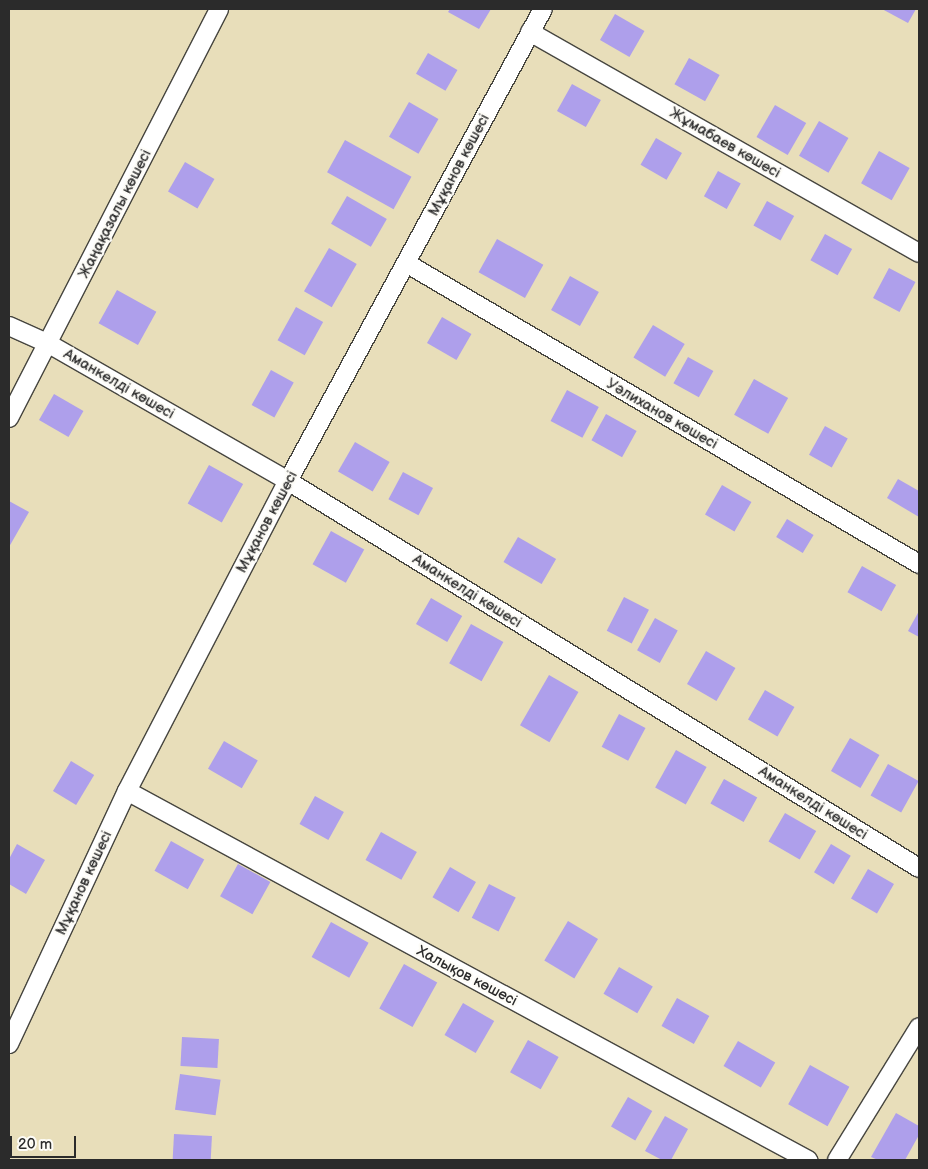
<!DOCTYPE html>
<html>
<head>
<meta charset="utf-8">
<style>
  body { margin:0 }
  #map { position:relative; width:928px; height:1169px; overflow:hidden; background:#e8deba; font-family:"Balsamiq Sans",sans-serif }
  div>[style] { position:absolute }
  .building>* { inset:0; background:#ae9feb; transform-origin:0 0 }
  .roads { filter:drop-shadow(1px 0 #474640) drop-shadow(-1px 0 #474640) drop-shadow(0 1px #474640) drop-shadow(0 -1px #474640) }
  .minor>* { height:18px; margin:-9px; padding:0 9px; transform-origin:9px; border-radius:9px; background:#fff }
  span { translate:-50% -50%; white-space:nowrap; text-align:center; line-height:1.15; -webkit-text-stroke:4.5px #fdfcf7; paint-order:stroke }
  .street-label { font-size:15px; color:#2b2b2b }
  .frame { position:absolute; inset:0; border:10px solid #2b2b2b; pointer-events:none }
  .scale { position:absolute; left:10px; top:1136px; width:66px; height:22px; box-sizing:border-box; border:2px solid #2b2b2b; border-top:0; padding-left:6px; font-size:15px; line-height:18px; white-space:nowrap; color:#2b2b2b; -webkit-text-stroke:4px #fdfcf7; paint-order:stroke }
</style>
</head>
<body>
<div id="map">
  <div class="building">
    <div style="clip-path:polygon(450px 9px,491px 9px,479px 29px,448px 12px)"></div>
    <div style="clip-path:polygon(882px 9px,916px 9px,908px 23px)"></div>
    <div style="left:615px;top:14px;width:34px;height:30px;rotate:30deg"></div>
    <div style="left:428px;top:53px;width:34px;height:24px;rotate:30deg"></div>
    <div style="left:689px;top:58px;width:35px;height:30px;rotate:29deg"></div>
    <div style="left:572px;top:84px;width:33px;height:31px;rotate:29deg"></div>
    <div style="left:409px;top:102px;width:34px;height:40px;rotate:30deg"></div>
    <div style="left:775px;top:105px;width:36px;height:37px;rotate:30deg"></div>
    <div style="left:819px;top:121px;width:34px;height:40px;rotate:30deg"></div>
    <div style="left:656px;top:138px;width:30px;height:31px;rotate:30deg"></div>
    <div style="left:345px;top:140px;width:76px;height:37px;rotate:29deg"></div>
    <div style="left:879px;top:151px;width:35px;height:37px;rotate:29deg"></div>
    <div style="left:185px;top:162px;width:34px;height:34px;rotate:30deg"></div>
    <div style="left:718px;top:171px;width:26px;height:29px;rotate:29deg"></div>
    <div style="left:347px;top:196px;width:46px;height:32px;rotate:30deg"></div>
    <div style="left:767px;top:201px;width:31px;height:28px;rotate:29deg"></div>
    <div style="left:825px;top:234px;width:31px;height:30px;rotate:29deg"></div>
    <div style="left:497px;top:239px;width:53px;height:38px;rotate:29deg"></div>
    <div style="left:329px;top:248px;width:32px;height:50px;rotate:30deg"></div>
    <div style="left:889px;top:268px;width:30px;height:34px;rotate:28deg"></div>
    <div style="left:570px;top:276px;width:33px;height:39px;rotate:29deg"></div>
    <div style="left:117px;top:290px;width:45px;height:38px;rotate:29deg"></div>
    <div style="left:296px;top:307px;width:31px;height:38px;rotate:29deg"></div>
    <div style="left:442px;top:317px;width:34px;height:30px;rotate:30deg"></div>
    <div style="left:653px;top:325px;width:37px;height:38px;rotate:31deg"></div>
    <div style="left:688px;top:357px;width:29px;height:30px;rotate:29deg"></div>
    <div style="left:271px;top:370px;width:26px;height:40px;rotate:29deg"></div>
    <div style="left:754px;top:379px;width:39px;height:41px;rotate:29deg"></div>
    <div style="left:567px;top:390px;width:36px;height:35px;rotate:28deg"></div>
    <div style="left:54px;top:394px;width:34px;height:30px;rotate:30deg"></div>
    <div style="left:606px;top:414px;width:35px;height:30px;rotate:29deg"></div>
    <div style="left:825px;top:426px;width:26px;height:33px;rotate:29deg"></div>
    <div style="left:355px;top:442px;width:40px;height:34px;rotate:30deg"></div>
    <div style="left:209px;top:465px;width:39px;height:44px;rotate:29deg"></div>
    <div style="left:403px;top:472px;width:34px;height:31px;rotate:28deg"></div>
    <div style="clip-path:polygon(898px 479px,919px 491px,919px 517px,887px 498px)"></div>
    <div style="left:722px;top:485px;width:34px;height:34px;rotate:30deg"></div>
    <div style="clip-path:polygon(9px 501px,29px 512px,9px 547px)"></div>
    <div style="left:787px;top:519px;width:31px;height:21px;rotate:31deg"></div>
    <div style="left:331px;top:531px;width:38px;height:38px;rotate:29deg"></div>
    <div style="left:518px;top:537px;width:44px;height:29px;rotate:30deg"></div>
    <div style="left:862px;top:566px;width:39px;height:30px;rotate:29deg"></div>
    <div style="left:624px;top:597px;width:28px;height:38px;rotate:27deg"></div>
    <div style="left:431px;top:598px;width:36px;height:30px;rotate:30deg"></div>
    <div style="clip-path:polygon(919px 611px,919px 637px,908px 631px)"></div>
    <div style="left:655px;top:618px;width:26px;height:37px;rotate:29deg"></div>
    <div style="left:471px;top:624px;width:37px;height:45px;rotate:29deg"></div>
    <div style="left:706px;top:651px;width:34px;height:38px;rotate:30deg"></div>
    <div style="left:549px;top:675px;width:34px;height:58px;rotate:30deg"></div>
    <div style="left:765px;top:690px;width:34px;height:34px;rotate:30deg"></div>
    <div style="left:619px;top:714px;width:30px;height:37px;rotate:28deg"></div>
    <div style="left:850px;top:738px;width:34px;height:38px;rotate:30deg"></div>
    <div style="left:224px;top:741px;width:39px;height:32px;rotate:30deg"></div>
    <div style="left:676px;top:750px;width:35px;height:43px;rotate:29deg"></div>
    <div style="left:71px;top:761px;width:27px;height:35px;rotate:31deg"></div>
    <div style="left:888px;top:764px;width:35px;height:36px;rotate:29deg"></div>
    <div style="left:724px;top:779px;width:38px;height:28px;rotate:29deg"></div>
    <div style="left:315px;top:796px;width:33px;height:32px;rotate:29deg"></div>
    <div style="left:785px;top:813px;width:36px;height:33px;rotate:30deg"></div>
    <div style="left:381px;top:832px;width:41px;height:32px;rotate:29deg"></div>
    <div style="left:171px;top:841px;width:38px;height:34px;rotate:29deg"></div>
    <div style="clip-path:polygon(17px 844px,45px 860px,26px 894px,9px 884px,9px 859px)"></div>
    <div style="left:831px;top:844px;width:23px;height:33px;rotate:31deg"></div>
    <div style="left:238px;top:864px;width:37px;height:37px;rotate:29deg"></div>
    <div style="left:450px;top:867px;width:30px;height:35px;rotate:30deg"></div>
    <div style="left:868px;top:869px;width:30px;height:34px;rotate:30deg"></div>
    <div style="left:489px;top:884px;width:30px;height:38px;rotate:27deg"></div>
    <div style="left:568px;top:921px;width:35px;height:46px;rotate:31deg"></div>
    <div style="left:331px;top:922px;width:43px;height:40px;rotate:29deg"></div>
    <div style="left:404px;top:964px;width:38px;height:51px;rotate:29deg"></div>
    <div style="left:619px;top:967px;width:39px;height:31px;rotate:30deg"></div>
    <div style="left:677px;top:998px;width:37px;height:32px;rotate:29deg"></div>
    <div style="left:463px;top:1003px;width:36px;height:37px;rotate:30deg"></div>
    <div style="left:182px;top:1037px;width:37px;height:29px;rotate:3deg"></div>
    <div style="left:528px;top:1040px;width:35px;height:37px;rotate:29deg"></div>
    <div style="left:738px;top:1041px;width:43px;height:29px;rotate:30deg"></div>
    <div style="left:810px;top:1065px;width:45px;height:45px;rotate:29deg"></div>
    <div style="left:180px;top:1074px;width:41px;height:36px;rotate:8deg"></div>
    <div style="left:628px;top:1097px;width:28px;height:34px;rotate:30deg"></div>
    <div style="clip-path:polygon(896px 1113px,919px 1126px,919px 1135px,905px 1160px,878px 1160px,871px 1157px)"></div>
    <div style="clip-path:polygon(665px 1116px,688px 1129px,671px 1160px,662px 1160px,645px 1151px)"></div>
    <div style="left:174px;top:1134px;width:38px;height:26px;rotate:3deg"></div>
  </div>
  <div class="roads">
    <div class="minor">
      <div style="left:530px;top:32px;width:447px;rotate:29.6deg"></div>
      <div style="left:406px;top:263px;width:595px;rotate:30.4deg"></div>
      <div style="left:9px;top:326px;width:44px;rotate:24.2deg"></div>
      <div style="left:49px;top:344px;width:275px;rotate:29.8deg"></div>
      <div style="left:288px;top:481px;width:740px;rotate:31.52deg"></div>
      <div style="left:9px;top:418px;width:460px;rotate:-62.8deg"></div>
      <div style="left:127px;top:791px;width:775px;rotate:28.45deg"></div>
      <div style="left:9px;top:1044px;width:279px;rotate:-65deg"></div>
      <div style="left:127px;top:791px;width:349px;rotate:-62.6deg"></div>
      <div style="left:288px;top:481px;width:536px;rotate:-61.62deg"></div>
      <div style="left:837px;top:1160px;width:156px;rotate:-58.3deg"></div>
    </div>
  </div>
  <div class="street-label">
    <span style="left:725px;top:143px;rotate:30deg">Жұмабаев көшесі</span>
    <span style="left:459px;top:165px;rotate:-62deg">Мұқанов көшесі</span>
    <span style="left:115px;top:214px;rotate:-63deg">Жаңақазалы көшесі</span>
    <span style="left:119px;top:384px;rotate:30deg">Аманкелді көшесі</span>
    <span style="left:662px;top:414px;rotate:30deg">Уәлиханов көшесі</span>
    <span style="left:267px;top:522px;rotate:-62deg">Мұқанов көшесі</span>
    <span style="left:467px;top:591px;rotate:32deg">Аманкелді көшесі</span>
    <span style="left:813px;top:803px;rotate:32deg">Аманкелді көшесі</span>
    <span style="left:84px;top:883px;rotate:-65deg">Мұқанов көшесі</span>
    <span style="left:467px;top:976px;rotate:28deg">Халықов көшесі</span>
  </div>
  <div class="frame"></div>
  <div class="scale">20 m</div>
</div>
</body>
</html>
